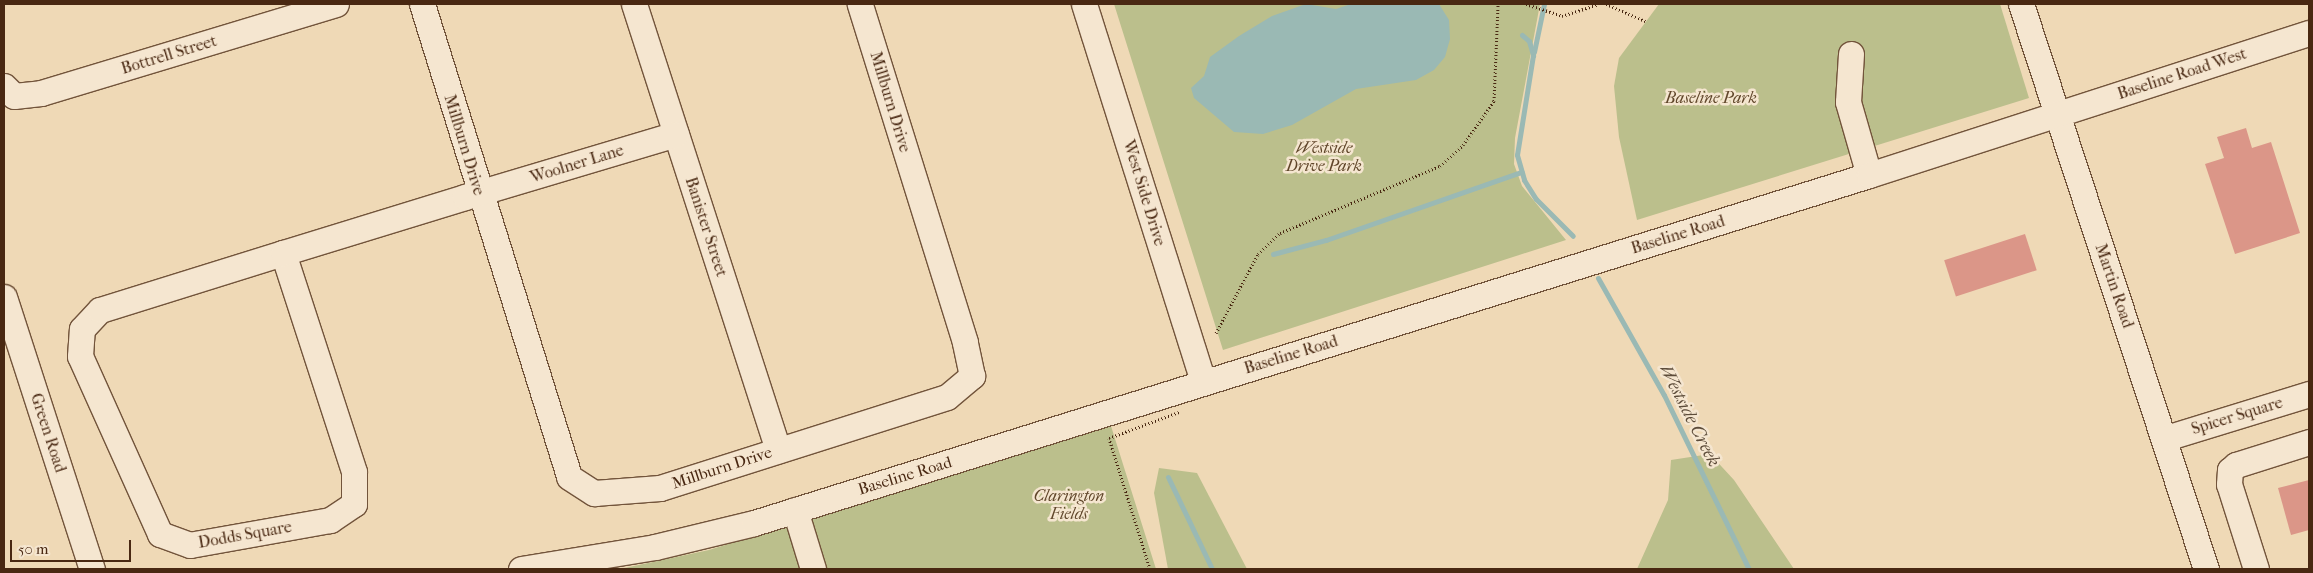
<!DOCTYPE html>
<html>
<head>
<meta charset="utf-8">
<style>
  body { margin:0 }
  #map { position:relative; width:2313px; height:573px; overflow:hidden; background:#efd9b6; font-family:"IM FELL French Canon",serif }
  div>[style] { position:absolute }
  .green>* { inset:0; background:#bbbf8c }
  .water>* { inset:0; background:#9ab9b4 }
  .stream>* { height:5px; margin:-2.5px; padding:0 2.5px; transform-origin:2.5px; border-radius:2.5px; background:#9ab9b4 }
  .building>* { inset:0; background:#db9688; transform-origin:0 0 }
  .path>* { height:3px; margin-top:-1.5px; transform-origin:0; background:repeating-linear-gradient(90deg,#492812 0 1px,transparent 0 3.5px) }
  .roads { filter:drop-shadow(1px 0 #72543b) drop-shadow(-1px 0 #72543b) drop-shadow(0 1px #72543b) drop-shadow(0 -1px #72543b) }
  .minor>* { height:25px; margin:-12.5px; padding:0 12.5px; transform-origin:12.5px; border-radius:12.5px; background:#f5e6d0 }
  span { translate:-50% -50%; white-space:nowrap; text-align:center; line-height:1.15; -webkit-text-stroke:5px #f5e6d0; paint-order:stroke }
  .street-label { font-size:16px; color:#492812 }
  .park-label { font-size:16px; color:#60462a; font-style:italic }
  .water-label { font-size:18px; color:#5d4c3a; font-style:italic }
  .frame { position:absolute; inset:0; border:5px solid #492812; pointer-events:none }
  .scale { position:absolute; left:10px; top:540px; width:121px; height:22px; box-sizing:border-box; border:2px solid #492812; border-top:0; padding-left:6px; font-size:15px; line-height:18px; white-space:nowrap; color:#492812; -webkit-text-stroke:4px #f5e6d0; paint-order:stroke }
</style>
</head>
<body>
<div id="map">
  <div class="green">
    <div style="clip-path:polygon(1114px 4px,1540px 4px,1515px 138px,1514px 164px,1522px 186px,1566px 240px,1223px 350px)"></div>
    <div style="clip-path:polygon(1659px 4px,2000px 4px,2029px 98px,1637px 220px,1619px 137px,1614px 86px,1619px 58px)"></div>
    <div style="clip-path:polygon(1111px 426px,1156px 569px,620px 569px,709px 550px)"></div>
    <div style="clip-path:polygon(1710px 454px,1734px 480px,1794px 569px,1637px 569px,1668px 500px,1671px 460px)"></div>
    <div style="clip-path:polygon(1159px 468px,1197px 473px,1247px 569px,1168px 569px,1154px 493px)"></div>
  </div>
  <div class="water">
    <div style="clip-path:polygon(1306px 4px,1336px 9px,1351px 4px,1439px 4px,1449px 20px,1450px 39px,1445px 57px,1434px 70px,1416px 80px,1356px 89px,1292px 125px,1263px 134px,1234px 132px,1194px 98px,1191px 88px,1204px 76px,1210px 57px,1239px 36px,1272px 16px)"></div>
  </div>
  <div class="stream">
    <div style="left:1522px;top:35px;width:9px;rotate:41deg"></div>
    <div style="left:1529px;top:41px;width:15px;rotate:74deg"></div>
    <div style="left:1533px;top:55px;width:101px;rotate:99.1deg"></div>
    <div style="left:1517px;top:155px;width:26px;rotate:74deg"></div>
    <div style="left:1524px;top:180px;width:22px;rotate:58deg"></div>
    <div style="left:1536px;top:199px;width:52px;rotate:45deg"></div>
    <div style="left:1534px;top:52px;width:49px;rotate:-78.2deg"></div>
    <div style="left:1273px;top:254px;width:55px;rotate:-14.8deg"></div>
    <div style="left:1326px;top:240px;width:207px;rotate:-19.2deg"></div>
    <div style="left:1598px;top:278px;width:134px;rotate:60.6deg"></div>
    <div style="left:1664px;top:395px;width:194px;rotate:64deg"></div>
    <div style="left:1168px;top:477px;width:102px;rotate:64.4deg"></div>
  </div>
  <div class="building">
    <div style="clip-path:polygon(2246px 128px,2252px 148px,2271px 142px,2300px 233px,2235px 254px,2205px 164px,2224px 158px,2217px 137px)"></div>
    <div style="left:2025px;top:234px;width:38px;height:85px;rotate:72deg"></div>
    <div style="clip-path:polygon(2309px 480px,2309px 530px,2291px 535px,2278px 488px)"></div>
  </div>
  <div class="path">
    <div style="left:1526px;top:4px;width:38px;rotate:18deg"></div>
    <div style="left:1562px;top:16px;width:38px;rotate:-18deg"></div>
    <div style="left:1606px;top:4px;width:43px;rotate:23.6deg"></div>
    <div style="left:1216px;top:333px;width:89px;rotate:-62deg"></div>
    <div style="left:1258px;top:254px;width:30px;rotate:-44deg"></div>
    <div style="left:1280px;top:233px;width:173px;rotate:-22.7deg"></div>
    <div style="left:1440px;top:166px;width:31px;rotate:-42deg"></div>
    <div style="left:1463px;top:145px;width:54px;rotate:-54.8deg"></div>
    <div style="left:1494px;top:101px;width:97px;rotate:-87.6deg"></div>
    <div style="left:1150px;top:569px;width:137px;rotate:-107.4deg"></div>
    <div style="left:1109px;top:438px;width:75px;rotate:-20.4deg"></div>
  </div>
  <div class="roads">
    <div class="minor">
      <div style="left:422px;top:4px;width:495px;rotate:72.7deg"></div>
      <div style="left:569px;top:477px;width:30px;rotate:33deg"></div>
      <div style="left:594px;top:493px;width:66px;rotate:-4.3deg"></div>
      <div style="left:660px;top:488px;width:301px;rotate:-17.6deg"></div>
      <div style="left:947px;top:397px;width:33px;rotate:-40deg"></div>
      <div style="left:972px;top:376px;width:35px;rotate:-102deg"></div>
      <div style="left:965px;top:342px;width:354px;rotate:-107.3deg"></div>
      <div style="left:634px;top:4px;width:469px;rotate:72.1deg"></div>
      <div style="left:1084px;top:4px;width:396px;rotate:72.5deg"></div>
      <div style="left:2021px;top:4px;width:595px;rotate:71.87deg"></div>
      <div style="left:1851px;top:54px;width:48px;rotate:93.6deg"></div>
      <div style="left:1848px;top:102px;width:76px;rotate:74deg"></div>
      <div style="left:4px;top:86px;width:14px;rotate:45deg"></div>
      <div style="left:14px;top:96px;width:27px;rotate:-6deg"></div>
      <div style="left:41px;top:93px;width:308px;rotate:-16.8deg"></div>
      <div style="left:283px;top:253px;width:230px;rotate:72deg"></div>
      <div style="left:354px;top:472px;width:32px;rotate:90deg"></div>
      <div style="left:354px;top:504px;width:29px;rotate:146deg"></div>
      <div style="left:330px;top:520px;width:142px;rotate:169.9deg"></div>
      <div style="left:190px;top:545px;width:32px;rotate:-160deg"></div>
      <div style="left:160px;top:534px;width:195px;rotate:-114.2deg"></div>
      <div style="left:80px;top:356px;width:27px;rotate:-86deg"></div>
      <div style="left:82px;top:329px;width:26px;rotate:-47deg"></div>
      <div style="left:100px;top:310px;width:192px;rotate:-17.3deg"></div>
      <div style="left:283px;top:253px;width:190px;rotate:-17.1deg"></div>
      <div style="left:465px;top:197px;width:220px;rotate:-16.6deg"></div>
      <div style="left:4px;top:297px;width:286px;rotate:72.1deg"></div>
      <div style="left:2166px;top:438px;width:150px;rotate:-17.1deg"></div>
      <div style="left:795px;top:510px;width:62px;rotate:73deg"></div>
      <div style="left:521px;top:569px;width:136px;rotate:-9.3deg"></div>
      <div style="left:655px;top:547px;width:102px;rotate:-13.6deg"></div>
      <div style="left:754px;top:523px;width:1168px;rotate:-17.33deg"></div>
      <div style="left:1869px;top:175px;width:462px;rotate:-17.9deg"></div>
      <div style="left:2256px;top:569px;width:89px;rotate:-107.6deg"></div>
      <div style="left:2229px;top:484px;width:14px;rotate:-86deg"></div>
      <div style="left:2230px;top:470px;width:8px;rotate:-40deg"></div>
      <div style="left:2236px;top:465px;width:77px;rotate:-17.5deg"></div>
    </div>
  </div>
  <div class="street-label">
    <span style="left:169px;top:55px;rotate:-17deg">Bottrell Street</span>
    <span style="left:2182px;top:74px;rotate:-18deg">Baseline Road West</span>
    <span style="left:890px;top:102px;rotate:73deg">Millburn Drive</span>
    <span style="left:464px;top:145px;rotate:73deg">Millburn Drive</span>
    <span style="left:577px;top:164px;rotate:-17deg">Woolner Lane</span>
    <span style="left:1144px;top:193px;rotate:73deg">West Side Drive</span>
    <span style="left:706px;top:227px;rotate:72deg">Banister Street</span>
    <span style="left:1678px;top:235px;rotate:-17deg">Baseline Road</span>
    <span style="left:2114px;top:286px;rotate:71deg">Martin Road</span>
    <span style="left:1291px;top:355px;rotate:-17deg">Baseline Road</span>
    <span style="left:2237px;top:416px;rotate:-17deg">Spicer Square</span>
    <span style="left:48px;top:433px;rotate:72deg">Green Road</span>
    <span style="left:722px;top:468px;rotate:-18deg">Millburn Drive</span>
    <span style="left:905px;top:476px;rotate:-17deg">Baseline Road</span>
    <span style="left:245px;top:535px;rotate:-10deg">Dodds Square</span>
  </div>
  <div class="park-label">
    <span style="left:1711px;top:98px">Baseline Park</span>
    <span style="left:1324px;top:157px">Westside<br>Drive Park</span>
    <span style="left:1069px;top:505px">Clarington<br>Fields</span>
  </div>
  <div class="water-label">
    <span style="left:1689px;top:416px;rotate:63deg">Westside Creek</span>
  </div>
  <div class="frame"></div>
  <div class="scale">50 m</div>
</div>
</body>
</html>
